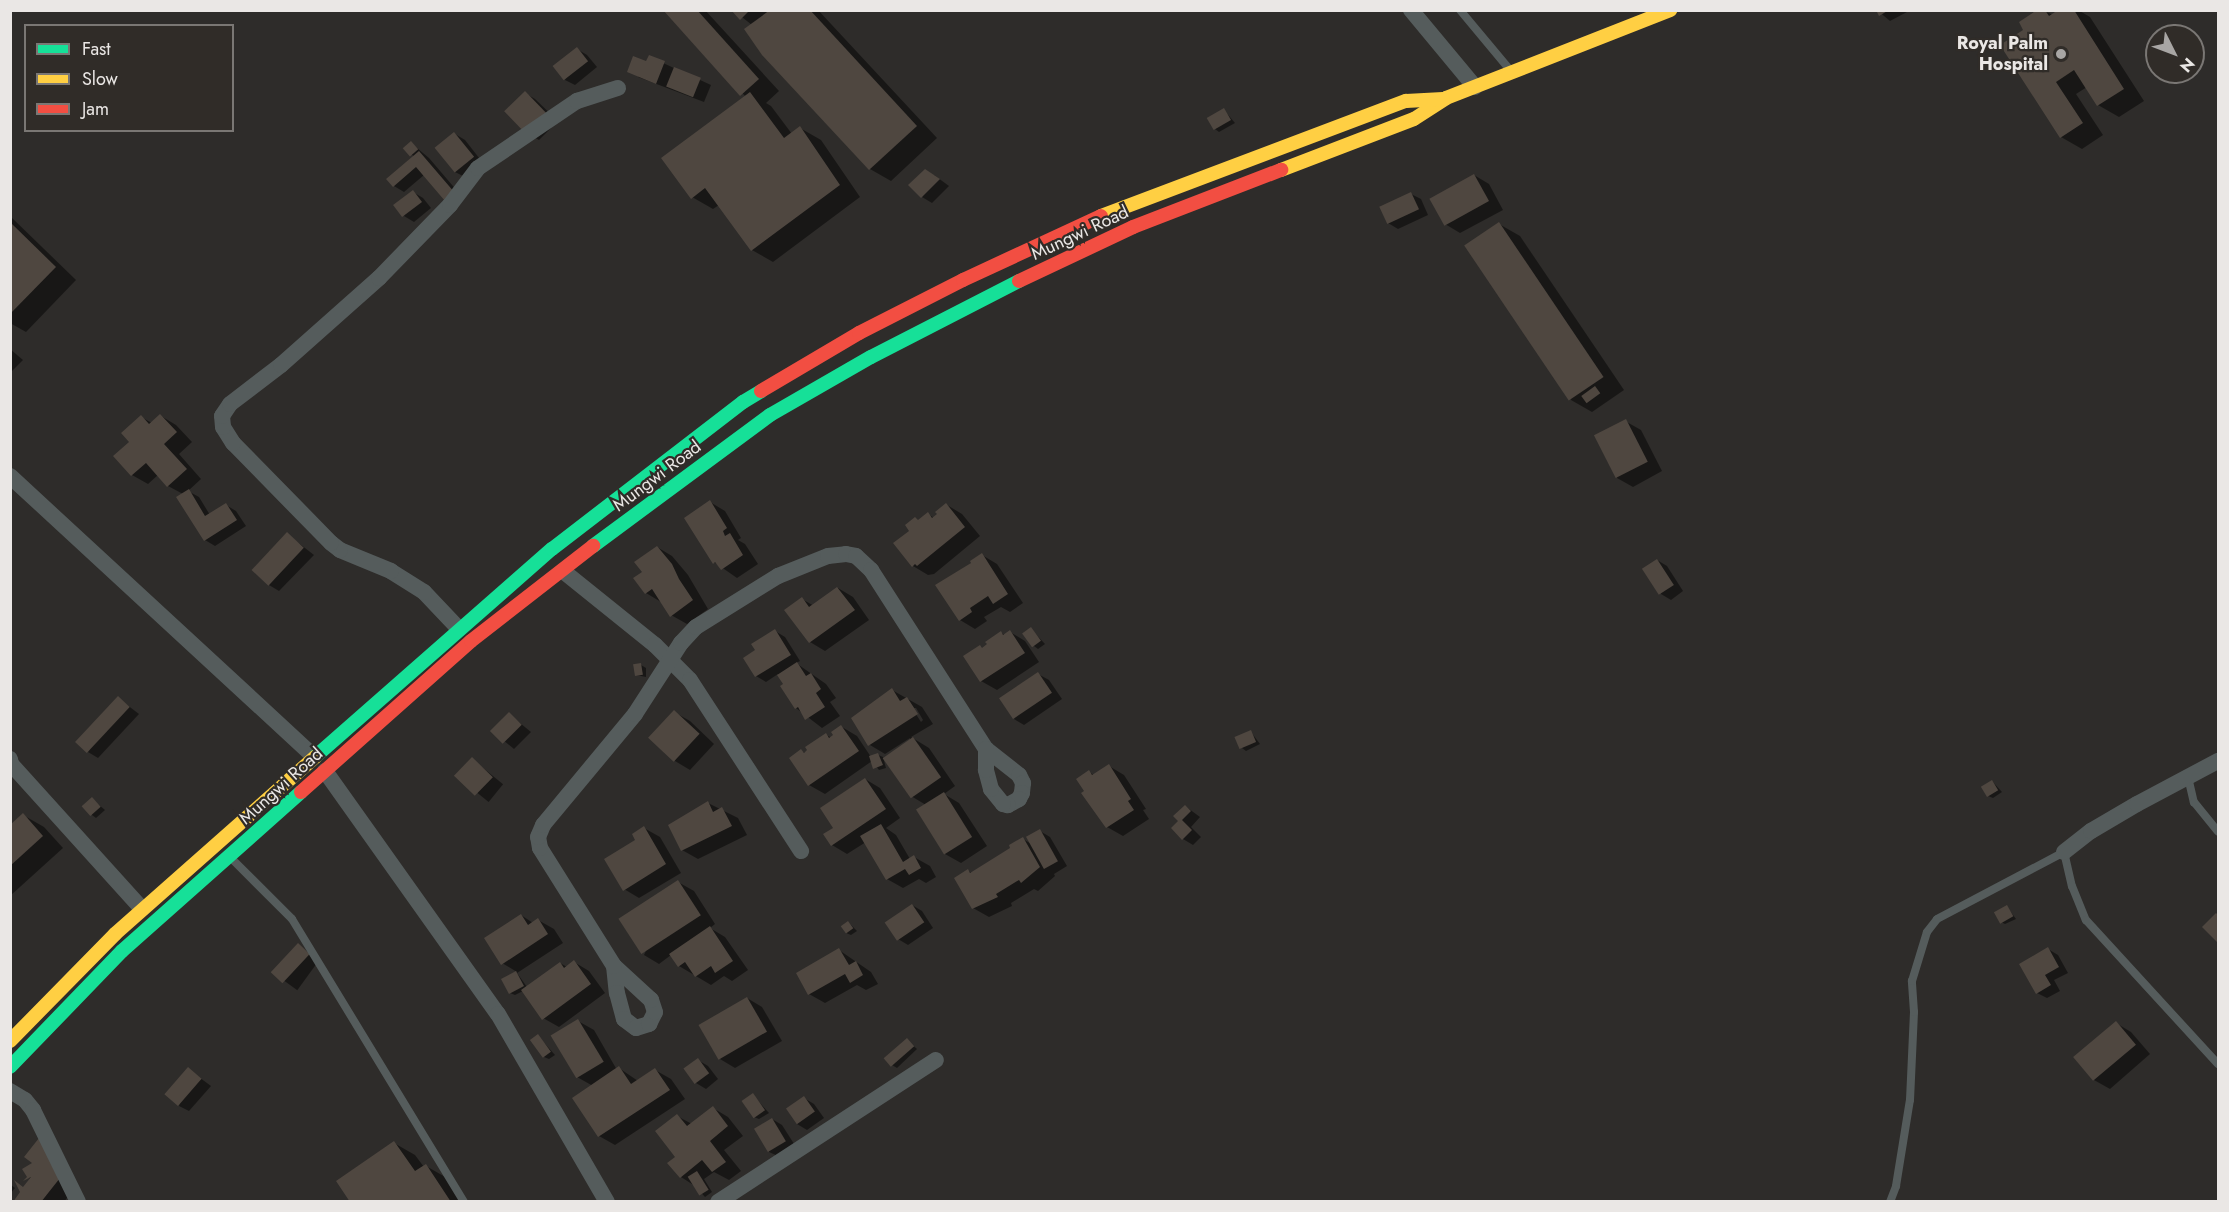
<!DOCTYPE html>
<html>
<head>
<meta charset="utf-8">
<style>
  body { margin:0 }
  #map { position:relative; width:2229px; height:1212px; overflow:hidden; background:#2e2c2a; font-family:Jost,sans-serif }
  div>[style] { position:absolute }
  .shadow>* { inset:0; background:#0007; transform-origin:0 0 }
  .building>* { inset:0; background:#4f4740; transform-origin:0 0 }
  .lane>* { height:8px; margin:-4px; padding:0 4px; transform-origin:4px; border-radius:4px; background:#555c5c }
  .street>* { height:16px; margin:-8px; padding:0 8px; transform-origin:8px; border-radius:8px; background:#555c5c }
  .fast>* { height:14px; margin:-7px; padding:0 7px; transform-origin:7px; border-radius:7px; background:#16e098 }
  .slow>* { height:14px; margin:-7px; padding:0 7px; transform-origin:7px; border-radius:7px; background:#ffcf43 }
  .jam>* { height:14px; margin:-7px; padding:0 7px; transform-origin:7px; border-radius:7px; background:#f24e42 }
  .dots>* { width:16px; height:16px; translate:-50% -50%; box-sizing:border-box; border:3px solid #302c28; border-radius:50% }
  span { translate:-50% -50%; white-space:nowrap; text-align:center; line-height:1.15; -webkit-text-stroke:4.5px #302c28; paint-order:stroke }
  .poi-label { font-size:18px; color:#eae7e5; font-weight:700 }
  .right { translate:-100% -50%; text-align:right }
  .street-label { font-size:18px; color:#eae7e5 }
  .frame { position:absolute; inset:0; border:12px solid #eae7e5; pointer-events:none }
  .legend { position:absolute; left:24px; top:24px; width:210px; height:108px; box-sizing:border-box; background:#302c28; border:2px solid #7a7774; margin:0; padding:8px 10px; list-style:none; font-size:18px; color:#eae7e5 }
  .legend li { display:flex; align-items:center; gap:12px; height:30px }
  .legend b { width:30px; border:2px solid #7a7774 }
  .north { position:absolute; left:2145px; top:24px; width:60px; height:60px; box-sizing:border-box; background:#302c28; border:2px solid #7a7774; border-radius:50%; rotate:132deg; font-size:16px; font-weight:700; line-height:24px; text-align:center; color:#eae7e5 }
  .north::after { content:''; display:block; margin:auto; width:21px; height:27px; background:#a8a6a4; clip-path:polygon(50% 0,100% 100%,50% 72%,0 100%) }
</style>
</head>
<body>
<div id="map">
  <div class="shadow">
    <div style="clip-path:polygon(665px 10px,705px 10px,779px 91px,766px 103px,771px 106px,792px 134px,800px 128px,821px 140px,860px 197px,773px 262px,752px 250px,719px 205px,713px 209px,692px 197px,746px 97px)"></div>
    <div style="clip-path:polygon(733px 10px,818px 10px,937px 138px,891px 181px,870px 169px,752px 25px)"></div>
    <div style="clip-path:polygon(1877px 10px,1906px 10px,1907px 12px,1890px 21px)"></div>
    <div style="clip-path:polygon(2040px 10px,2054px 15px,2060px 10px,2078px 10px,2090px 17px,2144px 101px,2119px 117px,2098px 105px,2087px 87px,2076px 94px,2103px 135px,2082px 149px,2061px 137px,2026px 30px)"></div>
    <div style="clip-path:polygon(577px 49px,587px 55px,597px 67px,575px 85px,565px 80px)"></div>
    <div style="clip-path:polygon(650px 57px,711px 85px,704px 102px,638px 77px)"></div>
    <div style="clip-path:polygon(525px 93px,535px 99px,558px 121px,539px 140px,529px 134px)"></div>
    <div style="clip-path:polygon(1224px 110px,1235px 123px,1219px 132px,1215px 129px)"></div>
    <div style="clip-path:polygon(455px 134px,465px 140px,483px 163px,465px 177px,455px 172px)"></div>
    <div style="clip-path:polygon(411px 143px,429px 158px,464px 199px,424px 175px,404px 192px,394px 186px,388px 179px,415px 157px,411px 154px)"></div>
    <div style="clip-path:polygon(934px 175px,949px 186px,932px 203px,922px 197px)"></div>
    <div style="clip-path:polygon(1474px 175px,1489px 184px,1503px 210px,1460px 233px,1445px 224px)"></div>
    <div style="clip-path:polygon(413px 192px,423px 198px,431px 208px,414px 222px,404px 216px)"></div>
    <div style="clip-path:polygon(1411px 194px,1421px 199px,1428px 215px,1398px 229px,1388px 223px)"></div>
    <div style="clip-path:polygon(10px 216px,76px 280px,26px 332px,10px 323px)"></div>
    <div style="clip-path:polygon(1499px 224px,1520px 236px,1624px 390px,1592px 412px,1571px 400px)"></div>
    <div style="clip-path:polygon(10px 349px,23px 360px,10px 373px)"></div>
    <div style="clip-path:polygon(161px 416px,176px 425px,192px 442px,179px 454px,201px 479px,188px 491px,199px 497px,210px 515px,226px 505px,236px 511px,246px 526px,215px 546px,205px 540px,183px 494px,168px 486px,158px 475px,148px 484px,132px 475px,131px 442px,141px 417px,152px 423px)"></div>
    <div style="clip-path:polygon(1625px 421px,1641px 430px,1662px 471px,1633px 487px,1617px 478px)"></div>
    <div style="clip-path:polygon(710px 502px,725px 511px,741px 538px,738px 540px,745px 544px,758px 564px,737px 578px,714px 562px)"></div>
    <div style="clip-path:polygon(947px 505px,962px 514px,980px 536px,934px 574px,928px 575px,913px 566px,911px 531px,919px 521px,928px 514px,934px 518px)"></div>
    <div style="clip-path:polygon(287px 534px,314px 555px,279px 591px,269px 585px)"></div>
    <div style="clip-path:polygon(657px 547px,672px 556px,688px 575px,708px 609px,687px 624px,671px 615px,661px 602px,646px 593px,644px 572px)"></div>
    <div style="clip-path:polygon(982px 555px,997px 564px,1023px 603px,1010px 612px,1001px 607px,984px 617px,987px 621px,975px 629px,960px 620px,950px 579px)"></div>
    <div style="clip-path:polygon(1657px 560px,1667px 566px,1683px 591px,1671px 600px,1661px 594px)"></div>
    <div style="clip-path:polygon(838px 588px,853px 597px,869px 620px,825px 651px,810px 642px,802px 599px,814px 606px)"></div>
    <div style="clip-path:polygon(1031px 629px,1045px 644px,1038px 649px,1034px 646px)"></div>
    <div style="clip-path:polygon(775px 631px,785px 637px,800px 661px,796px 663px,826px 684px,836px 698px,830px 702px,840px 716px,822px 728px,796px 708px,778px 674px,766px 682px,756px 676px,757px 651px)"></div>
    <div style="clip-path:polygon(1010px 632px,1025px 641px,1039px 662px,997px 690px,981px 681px,983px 649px,1001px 633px,1005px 635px)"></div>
    <div style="clip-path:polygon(641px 665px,646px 668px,646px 677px,636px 675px)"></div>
    <div style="clip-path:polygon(1038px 674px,1049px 680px,1062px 699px,1024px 725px,1014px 719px)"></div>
    <div style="clip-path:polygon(evenodd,892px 690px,922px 707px,933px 724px,911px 737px,929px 748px,955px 786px,944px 794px,959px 803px,987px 846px,961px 863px,945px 854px,926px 805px,911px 796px,910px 738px,885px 754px,870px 745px,892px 690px,912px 708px,916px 708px,923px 720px,921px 722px,912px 708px)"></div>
    <div style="clip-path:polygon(118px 698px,139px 714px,98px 758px,88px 752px)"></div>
    <div style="clip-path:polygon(674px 712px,690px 721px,714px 744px,690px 770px,675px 761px)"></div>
    <div style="clip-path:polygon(509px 714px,531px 732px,514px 749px,492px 731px)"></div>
    <div style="clip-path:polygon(842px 727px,857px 736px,871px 757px,878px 755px,883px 757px,886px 768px,879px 770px,872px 761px,825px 794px,809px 785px,791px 758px,801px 751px,805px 753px,826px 735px,832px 738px)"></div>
    <div style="clip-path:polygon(1251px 732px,1260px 744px,1246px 751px,1242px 748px)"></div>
    <div style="left:472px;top:759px;width:40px;height:23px;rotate:39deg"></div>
    <div style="clip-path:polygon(1109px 766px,1124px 775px,1146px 809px,1143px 810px,1149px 819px,1123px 836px,1107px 827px,1086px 792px,1089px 772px,1094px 775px)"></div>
    <div style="clip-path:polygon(865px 779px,880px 788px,900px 818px,886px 828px,896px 835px,910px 859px,914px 857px,930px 866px,936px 877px,926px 883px,919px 879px,903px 888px,887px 879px,866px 842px,847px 854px,832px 845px,835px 828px)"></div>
    <div style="clip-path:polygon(1992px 781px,2002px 792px,1993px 798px,1988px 796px)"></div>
    <div style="clip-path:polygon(92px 799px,105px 810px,96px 818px,92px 815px)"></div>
    <div style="clip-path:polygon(708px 803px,738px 818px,747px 835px,698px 859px,682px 850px)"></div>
    <div style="clip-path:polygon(1185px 806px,1200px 817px,1191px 827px,1201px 837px,1193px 845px,1183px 839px,1180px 821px)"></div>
    <div style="clip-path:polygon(23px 815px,44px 827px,63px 848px,10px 896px,10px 827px)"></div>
    <div style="clip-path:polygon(644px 828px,660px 837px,681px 873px,639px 898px,624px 889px,638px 841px)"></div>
    <div style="clip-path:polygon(1040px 831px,1050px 837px,1067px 866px,1054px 874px,1055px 876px,1038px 891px,1034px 889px,1011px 903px,1012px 906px,989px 917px,973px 908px,968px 871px,972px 873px,1012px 849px,1023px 839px,1033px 845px)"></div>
    <div style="clip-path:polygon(678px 882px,694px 891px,715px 924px,710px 928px,725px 937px,748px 970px,732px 981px,724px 976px,711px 985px,679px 966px,671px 955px,659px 964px,644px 955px)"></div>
    <div style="clip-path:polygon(912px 905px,922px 911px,933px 928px,908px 945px,898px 939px)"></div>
    <div style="clip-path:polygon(2007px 907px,2016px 919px,2005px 924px,2001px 922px)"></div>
    <div style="clip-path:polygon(521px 915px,533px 923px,538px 920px,554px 929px,563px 943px,517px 973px,527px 987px,560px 963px,567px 967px,574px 962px,589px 971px,605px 993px,559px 1027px,543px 1018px,523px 991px,515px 995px,510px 993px,503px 980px,517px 972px,502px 963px)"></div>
    <div style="clip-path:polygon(849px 923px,857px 931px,851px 935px,846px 933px)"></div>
    <div style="left:298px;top:945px;width:26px;height:37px;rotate:36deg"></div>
    <div style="clip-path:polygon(2048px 949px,2058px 955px,2068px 973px,2054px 980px,2060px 991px,2047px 998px,2037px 993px)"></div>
    <div style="clip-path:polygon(839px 950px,871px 972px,878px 984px,866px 990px,857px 985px,825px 1003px,809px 994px)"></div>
    <div style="clip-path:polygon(747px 998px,762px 1007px,782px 1041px,735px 1068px,720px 1059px)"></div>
    <div style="clip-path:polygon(578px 1021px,594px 1030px,617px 1070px,619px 1068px,638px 1081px,655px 1070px,671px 1079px,685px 1099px,615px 1145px,599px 1136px,593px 1086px,577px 1077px)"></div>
    <div style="clip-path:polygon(2116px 1023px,2131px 1032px,2150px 1054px,2110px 1089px,2094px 1080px)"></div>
    <div style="clip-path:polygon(538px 1036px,555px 1055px,549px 1059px,544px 1057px)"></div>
    <div style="clip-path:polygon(907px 1040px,917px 1049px,897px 1068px,892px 1065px)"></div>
    <div style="clip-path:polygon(698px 1060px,708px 1066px,718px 1079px,706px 1089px,696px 1083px)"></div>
    <div style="clip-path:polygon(188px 1069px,211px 1086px,189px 1111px,179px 1106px)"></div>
    <div style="clip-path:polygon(753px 1095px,769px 1113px,759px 1119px,754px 1117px)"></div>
    <div style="clip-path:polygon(804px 1098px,814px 1104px,824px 1118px,807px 1130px,797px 1124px)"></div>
    <div style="clip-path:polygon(713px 1108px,728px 1117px,743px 1136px,724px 1150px,741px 1171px,729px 1180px,714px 1172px,704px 1179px,712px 1192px,705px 1197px,695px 1186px,681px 1177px,677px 1157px,677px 1116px,692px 1124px)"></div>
    <div style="clip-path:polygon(772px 1119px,782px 1125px,796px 1147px,780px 1157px,769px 1152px)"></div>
    <div style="clip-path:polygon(394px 1143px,415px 1155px,424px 1167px,426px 1166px,447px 1178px,463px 1202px,352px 1202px)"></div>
    <div style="clip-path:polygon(35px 1163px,75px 1187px,64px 1202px,14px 1202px,31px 1179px,29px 1178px)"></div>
    <div style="clip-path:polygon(10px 1184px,15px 1188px,10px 1194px)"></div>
  </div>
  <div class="building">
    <div style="clip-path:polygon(663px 10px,697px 10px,759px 79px,740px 96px)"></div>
    <div style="clip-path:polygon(731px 10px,750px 10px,740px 20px)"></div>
    <div style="clip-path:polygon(770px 10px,810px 10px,917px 126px,869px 170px,762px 55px,744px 29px)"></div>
    <div style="clip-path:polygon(1876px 10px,1889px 10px,1879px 16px)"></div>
    <div style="clip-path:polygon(2037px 10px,2045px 10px,2049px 16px,2058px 10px,2074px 10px,2124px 89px,2097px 106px,2074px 70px,2056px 82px,2083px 123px,2060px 138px,2000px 45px,2023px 30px,2019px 22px)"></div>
    <div style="left:577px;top:47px;width:18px;height:31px;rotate:52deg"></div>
    <div style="clip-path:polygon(649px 55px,665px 61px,656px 84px,627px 72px,633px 56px,646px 61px)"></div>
    <div style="left:674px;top:67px;width:29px;height:21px;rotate:22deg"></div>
    <div style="left:525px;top:91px;width:33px;height:29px;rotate:46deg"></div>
    <div style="clip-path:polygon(750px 92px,784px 138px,800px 126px,840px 185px,751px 251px,705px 188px,691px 199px,661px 158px)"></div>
    <div style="left:1224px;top:108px;width:14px;height:20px;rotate:60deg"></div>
    <div style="left:454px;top:132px;width:32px;height:25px;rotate:51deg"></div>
    <div style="left:411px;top:141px;width:11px;height:11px;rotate:49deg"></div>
    <div style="clip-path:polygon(419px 151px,455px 193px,445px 201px,416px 167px,393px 187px,386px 179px)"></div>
    <div style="clip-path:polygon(925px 169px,940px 179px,921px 198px,908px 185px)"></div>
    <div style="left:1474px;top:174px;width:31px;height:51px;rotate:61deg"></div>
    <div style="left:413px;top:190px;width:15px;height:25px;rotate:53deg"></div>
    <div style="left:1411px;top:192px;width:19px;height:35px;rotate:65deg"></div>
    <div style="clip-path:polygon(10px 222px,56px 267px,10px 314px)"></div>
    <div style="left:1499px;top:222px;width:187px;height:42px;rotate:56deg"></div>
    <div style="left:1595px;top:386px;width:9px;height:17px;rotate:54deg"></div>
    <div style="clip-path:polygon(160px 414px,177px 432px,164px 444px,187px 469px,167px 487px,146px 463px,131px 476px,113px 456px,129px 442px,121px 433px,141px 415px,149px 424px)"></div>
    <div style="left:1626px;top:419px;width:48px;height:36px;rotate:63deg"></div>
    <div style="clip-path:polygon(189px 489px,205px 516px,226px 503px,237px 520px,204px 541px,176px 497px)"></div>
    <div style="clip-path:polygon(710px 500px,727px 528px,723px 531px,725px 536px,730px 533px,743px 555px,721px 570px,715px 562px,713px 564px,684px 518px)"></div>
    <div style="clip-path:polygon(946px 503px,965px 527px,917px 566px,915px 564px,912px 567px,893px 543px,909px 531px,905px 525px,915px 517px,918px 520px,928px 512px,932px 518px,937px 514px,935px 512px)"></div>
    <div style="left:287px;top:532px;width:23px;height:52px;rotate:43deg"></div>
    <div style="clip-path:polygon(657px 546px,672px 564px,679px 579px,693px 600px,670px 617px,652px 589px,645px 594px,633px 578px,642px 572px,634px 562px)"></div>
    <div style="clip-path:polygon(982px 553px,1008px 594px,993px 604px,988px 596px,970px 608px,972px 612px,959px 621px,935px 585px,971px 563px,970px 561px)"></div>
    <div style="left:1657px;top:559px;width:31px;height:18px;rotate:57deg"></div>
    <div style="clip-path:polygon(837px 587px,855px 610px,809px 643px,784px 610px,802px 597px,809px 607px)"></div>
    <div style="left:1031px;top:627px;width:17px;height:11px;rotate:54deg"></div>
    <div style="clip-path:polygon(775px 629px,791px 655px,755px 677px,743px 658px,755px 650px,751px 644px)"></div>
    <div style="clip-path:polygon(1010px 630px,1025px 653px,980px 682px,963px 656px,980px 645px,982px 648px,987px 644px,985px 642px,1001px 631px,1003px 635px)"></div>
    <div style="clip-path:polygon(797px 662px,806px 676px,811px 673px,821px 689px,816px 693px,825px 707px,805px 720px,798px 707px,795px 709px,780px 686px,783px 684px,777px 675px)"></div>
    <div style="left:641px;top:663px;width:12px;height:8px;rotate:81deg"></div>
    <div style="left:1038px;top:672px;width:25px;height:47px;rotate:56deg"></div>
    <div style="clip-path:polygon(892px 688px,900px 701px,907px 697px,918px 714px,868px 746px,851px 718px)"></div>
    <div style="left:118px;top:696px;width:16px;height:63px;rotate:43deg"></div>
    <div style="left:674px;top:710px;width:35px;height:38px;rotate:43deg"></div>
    <div style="left:509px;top:712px;width:18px;height:27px;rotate:45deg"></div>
    <div style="clip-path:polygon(841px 725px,859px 751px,808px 786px,789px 758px,801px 749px,804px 753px,807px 750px,805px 747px,826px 733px,829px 738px,833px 735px,831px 732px)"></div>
    <div style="left:1251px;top:730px;width:13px;height:18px;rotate:67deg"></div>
    <div style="left:913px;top:737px;width:49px;height:37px;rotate:55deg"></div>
    <div style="clip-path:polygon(878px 753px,883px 765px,873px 769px,869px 756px)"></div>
    <div style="left:472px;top:757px;width:29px;height:26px;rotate:44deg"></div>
    <div style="clip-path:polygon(1109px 764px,1131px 799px,1128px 801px,1134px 810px,1106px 828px,1081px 793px,1084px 791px,1076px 779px,1089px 770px,1092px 775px)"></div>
    <div style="clip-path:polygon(865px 778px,886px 809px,831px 846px,823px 834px,833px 828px,820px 808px)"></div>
    <div style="left:1992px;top:780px;width:12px;height:13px;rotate:59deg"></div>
    <div style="left:944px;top:792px;width:53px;height:33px;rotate:58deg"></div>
    <div style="left:92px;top:797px;width:13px;height:14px;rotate:48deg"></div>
    <div style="clip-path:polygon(708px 801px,713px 812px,722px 807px,732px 826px,681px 851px,668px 825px)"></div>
    <div style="clip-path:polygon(1185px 805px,1191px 811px,1182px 820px,1192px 830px,1182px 840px,1171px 828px,1178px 821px,1173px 816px)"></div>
    <div style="clip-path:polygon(23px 813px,43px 836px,10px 866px,10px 825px)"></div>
    <div style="clip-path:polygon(881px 824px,903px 862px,914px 855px,921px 868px,909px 875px,905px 869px,886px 880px,860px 836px)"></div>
    <div style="clip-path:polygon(644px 826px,666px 864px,623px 891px,604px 859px,635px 840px,632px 834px)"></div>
    <div style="left:1040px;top:829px;width:37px;height:16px;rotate:61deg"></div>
    <div style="clip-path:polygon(1023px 837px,1040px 867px,1021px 883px,1019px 880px,996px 894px,998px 897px,972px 909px,954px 878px,968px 869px,970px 873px,1010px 848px,1009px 845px)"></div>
    <div style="left:678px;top:880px;width:42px;height:71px;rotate:57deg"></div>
    <div style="left:912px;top:904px;width:22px;height:33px;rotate:56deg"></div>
    <div style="left:2007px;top:905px;width:13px;height:15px;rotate:61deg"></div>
    <div style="clip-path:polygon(2216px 913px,2218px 915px,2218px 943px,2202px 927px)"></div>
    <div style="clip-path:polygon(521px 914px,528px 925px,538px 918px,548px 934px,501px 965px,484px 938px)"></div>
    <div style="left:848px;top:921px;width:9px;height:9px;rotate:54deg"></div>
    <div style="clip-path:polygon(710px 926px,733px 961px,715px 973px,711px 966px,695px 977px,685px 962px,678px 967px,669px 954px)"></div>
    <div style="left:298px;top:943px;width:16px;height:40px;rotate:43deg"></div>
    <div style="clip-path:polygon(2048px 947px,2059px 967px,2045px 975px,2051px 985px,2036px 994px,2019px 964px)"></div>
    <div style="clip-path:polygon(839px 948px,849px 965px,856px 961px,863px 975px,850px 983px,845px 974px,808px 995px,796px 973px)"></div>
    <div style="clip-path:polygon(574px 960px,591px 984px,542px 1020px,521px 990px,560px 962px,564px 968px)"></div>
    <div style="left:516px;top:971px;width:17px;height:17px;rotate:62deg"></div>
    <div style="left:747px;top:997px;width:40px;height:56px;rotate:60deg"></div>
    <div style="left:578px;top:1019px;width:50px;height:32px;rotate:59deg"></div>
    <div style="left:2116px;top:1021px;width:31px;height:56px;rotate:50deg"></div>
    <div style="left:538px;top:1034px;width:22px;height:10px;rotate:54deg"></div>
    <div style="left:907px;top:1038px;width:11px;height:31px;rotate:49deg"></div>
    <div style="left:698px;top:1058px;width:19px;height:18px;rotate:54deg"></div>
    <div style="clip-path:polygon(619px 1066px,631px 1084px,655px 1068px,670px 1090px,598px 1137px,572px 1098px)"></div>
    <div style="left:188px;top:1067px;width:18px;height:36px;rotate:41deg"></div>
    <div style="left:753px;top:1093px;width:21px;height:14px;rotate:55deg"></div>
    <div style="left:804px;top:1096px;width:19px;height:22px;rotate:55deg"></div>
    <div style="clip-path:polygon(713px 1106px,728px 1126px,710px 1141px,726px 1162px,712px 1172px,702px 1160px,680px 1178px,667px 1163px,675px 1157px,655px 1131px,677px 1114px,687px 1126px)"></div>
    <div style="left:772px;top:1118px;width:27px;height:21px;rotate:59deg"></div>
    <div style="clip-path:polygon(39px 1138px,60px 1178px,41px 1202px,13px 1202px,20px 1192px,14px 1180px,23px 1187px,31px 1177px,23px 1181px,27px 1177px,22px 1169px,32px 1163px,24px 1157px)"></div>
    <div style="clip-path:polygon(394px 1141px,415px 1171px,426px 1164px,451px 1202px,350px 1202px,336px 1181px)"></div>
    <div style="left:697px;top:1171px;width:22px;height:11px;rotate:58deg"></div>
  </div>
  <div class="lane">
    <div style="left:1460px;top:10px;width:78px;rotate:50.2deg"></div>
    <div style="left:2188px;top:777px;width:26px;rotate:77deg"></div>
    <div style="left:2194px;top:802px;width:38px;rotate:51deg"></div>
    <div style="left:229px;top:856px;width:89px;rotate:45deg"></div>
    <div style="left:292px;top:919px;width:331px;rotate:58.7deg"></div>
    <div style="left:1890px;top:1202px;width:17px;rotate:-69deg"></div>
    <div style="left:1896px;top:1186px;width:87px;rotate:-80.8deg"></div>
    <div style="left:1910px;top:1100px;width:88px;rotate:-87.4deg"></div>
    <div style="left:1914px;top:1012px;width:31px;rotate:-94deg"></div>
    <div style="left:1912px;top:981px;width:51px;rotate:-73deg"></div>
    <div style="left:1927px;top:932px;width:16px;rotate:-52deg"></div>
    <div style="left:1937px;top:919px;width:144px;rotate:-27.8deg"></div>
    <div style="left:2064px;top:852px;width:35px;rotate:77deg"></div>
    <div style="left:2072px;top:886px;width:37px;rotate:68deg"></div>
    <div style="left:2086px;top:920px;width:195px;rotate:47.5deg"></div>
  </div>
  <div class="street">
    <div style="left:1411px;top:10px;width:100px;rotate:50.3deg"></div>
    <div style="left:10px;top:476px;width:414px;rotate:42.7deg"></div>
    <div style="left:563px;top:571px;width:118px;rotate:38.8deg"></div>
    <div style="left:655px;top:645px;width:49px;rotate:45deg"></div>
    <div style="left:690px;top:680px;width:204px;rotate:57deg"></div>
    <div style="left:459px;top:629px;width:51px;rotate:-133.4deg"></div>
    <div style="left:424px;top:592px;width:39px;rotate:-148deg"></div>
    <div style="left:391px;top:571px;width:55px;rotate:-157.6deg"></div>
    <div style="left:340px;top:550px;width:11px;rotate:-142deg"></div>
    <div style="left:331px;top:543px;width:140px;rotate:-134.4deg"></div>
    <div style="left:233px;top:443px;width:19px;rotate:-122deg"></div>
    <div style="left:223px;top:427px;width:11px;rotate:-95deg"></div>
    <div style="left:222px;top:416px;width:14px;rotate:-56deg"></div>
    <div style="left:230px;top:404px;width:64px;rotate:-37.4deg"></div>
    <div style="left:281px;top:365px;width:131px;rotate:-41.6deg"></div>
    <div style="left:379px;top:278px;width:102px;rotate:-45.8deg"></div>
    <div style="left:450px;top:205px;width:46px;rotate:-52.9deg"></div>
    <div style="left:478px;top:168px;width:120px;rotate:-34.1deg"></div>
    <div style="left:577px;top:101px;width:43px;rotate:-17.6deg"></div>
    <div style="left:10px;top:759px;width:5px;rotate:79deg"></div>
    <div style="left:11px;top:764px;width:195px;rotate:47.9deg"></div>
    <div style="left:325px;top:771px;width:298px;rotate:54.6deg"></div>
    <div style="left:498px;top:1014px;width:217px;rotate:59.9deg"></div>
    <div style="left:2064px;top:852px;width:34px;rotate:-38deg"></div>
    <div style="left:2091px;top:831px;width:53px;rotate:-30.4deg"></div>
    <div style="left:2137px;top:804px;width:92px;rotate:-28deg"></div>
    <div style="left:614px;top:966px;width:27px;rotate:84deg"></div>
    <div style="left:617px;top:993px;width:27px;rotate:75deg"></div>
    <div style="left:624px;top:1019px;width:15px;rotate:37deg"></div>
    <div style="left:636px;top:1028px;width:14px;rotate:-17deg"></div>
    <div style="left:649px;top:1024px;width:13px;rotate:-63deg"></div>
    <div style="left:655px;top:1012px;width:13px;rotate:-108deg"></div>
    <div style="left:651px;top:1000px;width:50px;rotate:-137.4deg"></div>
    <div style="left:614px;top:966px;width:139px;rotate:-122.1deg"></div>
    <div style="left:540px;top:848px;width:11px;rotate:-100deg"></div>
    <div style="left:538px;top:837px;width:13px;rotate:-67deg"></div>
    <div style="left:543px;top:825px;width:144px;rotate:-50.3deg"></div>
    <div style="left:635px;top:714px;width:85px;rotate:-57.1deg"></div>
    <div style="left:681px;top:643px;width:22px;rotate:-47deg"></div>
    <div style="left:696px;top:627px;width:97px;rotate:-31.9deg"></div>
    <div style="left:778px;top:576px;width:54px;rotate:-21.8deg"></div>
    <div style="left:828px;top:556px;width:18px;rotate:-6deg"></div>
    <div style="left:846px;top:554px;width:10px;rotate:11deg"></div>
    <div style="left:856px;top:556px;width:21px;rotate:43deg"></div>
    <div style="left:871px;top:570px;width:213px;rotate:57.3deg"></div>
    <div style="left:986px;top:749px;width:42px;rotate:38.2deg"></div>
    <div style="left:1019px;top:775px;width:9px;rotate:63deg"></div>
    <div style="left:1023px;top:783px;width:10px;rotate:96deg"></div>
    <div style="left:1022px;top:793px;width:7px;rotate:117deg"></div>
    <div style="left:1019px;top:799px;width:13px;rotate:151deg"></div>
    <div style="left:1008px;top:805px;width:5px;rotate:-169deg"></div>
    <div style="left:1003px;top:804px;width:19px;rotate:-129deg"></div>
    <div style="left:991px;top:789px;width:20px;rotate:-105deg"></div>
    <div style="left:986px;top:770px;width:21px;rotate:-90deg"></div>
    <div style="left:10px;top:1091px;width:17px;rotate:31deg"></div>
    <div style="left:25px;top:1100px;width:13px;rotate:51deg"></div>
    <div style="left:33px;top:1110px;width:102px;rotate:63.9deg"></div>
    <div style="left:718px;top:1202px;width:260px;rotate:-33.1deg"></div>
  </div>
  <div class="fast">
    <div style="left:593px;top:546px;width:220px;rotate:-36.5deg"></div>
    <div style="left:770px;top:415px;width:116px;rotate:-29.9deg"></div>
    <div style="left:871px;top:357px;width:166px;rotate:-27.2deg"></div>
    <div style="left:316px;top:756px;width:314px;rotate:-41.3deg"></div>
    <div style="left:552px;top:549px;width:241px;rotate:-37.6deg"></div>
    <div style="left:743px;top:402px;width:21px;rotate:-31deg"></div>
    <div style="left:10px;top:1067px;width:161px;rotate:-46deg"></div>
    <div style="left:122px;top:951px;width:239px;rotate:-41.6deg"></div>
  </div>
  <div class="slow">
    <div style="left:1281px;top:170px;width:142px;rotate:-21deg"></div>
    <div style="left:1414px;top:119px;width:38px;rotate:-33deg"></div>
    <div style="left:1446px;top:98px;width:241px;rotate:-21.4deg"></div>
    <div style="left:1101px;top:216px;width:326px;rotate:-20.7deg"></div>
    <div style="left:1406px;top:101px;width:37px;rotate:-3deg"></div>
    <div style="left:10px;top:1041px;width:150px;rotate:-45.5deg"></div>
    <div style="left:115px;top:934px;width:268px;rotate:-41.5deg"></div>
  </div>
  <div class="jam">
    <div style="left:1019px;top:281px;width:126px;rotate:-25.3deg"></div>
    <div style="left:1133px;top:227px;width:159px;rotate:-21.1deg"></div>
    <div style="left:761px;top:391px;width:114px;rotate:-30.6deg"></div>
    <div style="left:859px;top:333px;width:117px;rotate:-27deg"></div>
    <div style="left:963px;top:280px;width:152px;rotate:-24.9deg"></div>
    <div style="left:301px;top:792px;width:227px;rotate:-41.6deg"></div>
    <div style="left:471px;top:641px;width:155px;rotate:-37.9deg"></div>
  </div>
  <div class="dots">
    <div style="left:2061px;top:54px;background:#a8a6a4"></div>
  </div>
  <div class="poi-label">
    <span class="right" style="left:2048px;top:54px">Royal Palm<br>Hospital</span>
  </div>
  <div class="street-label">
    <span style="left:1080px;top:233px;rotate:-25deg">Mungwi Road</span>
    <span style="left:657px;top:476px;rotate:-37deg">Mungwi Road</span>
    <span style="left:281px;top:786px;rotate:-42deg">Mungwi Road</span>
  </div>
  <div class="frame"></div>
  <ul class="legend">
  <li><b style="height:8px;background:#16e098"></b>Fast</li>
  <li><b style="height:8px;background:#ffcf43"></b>Slow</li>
  <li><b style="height:8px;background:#f24e42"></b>Jam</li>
  </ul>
  <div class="north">N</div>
</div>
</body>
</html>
